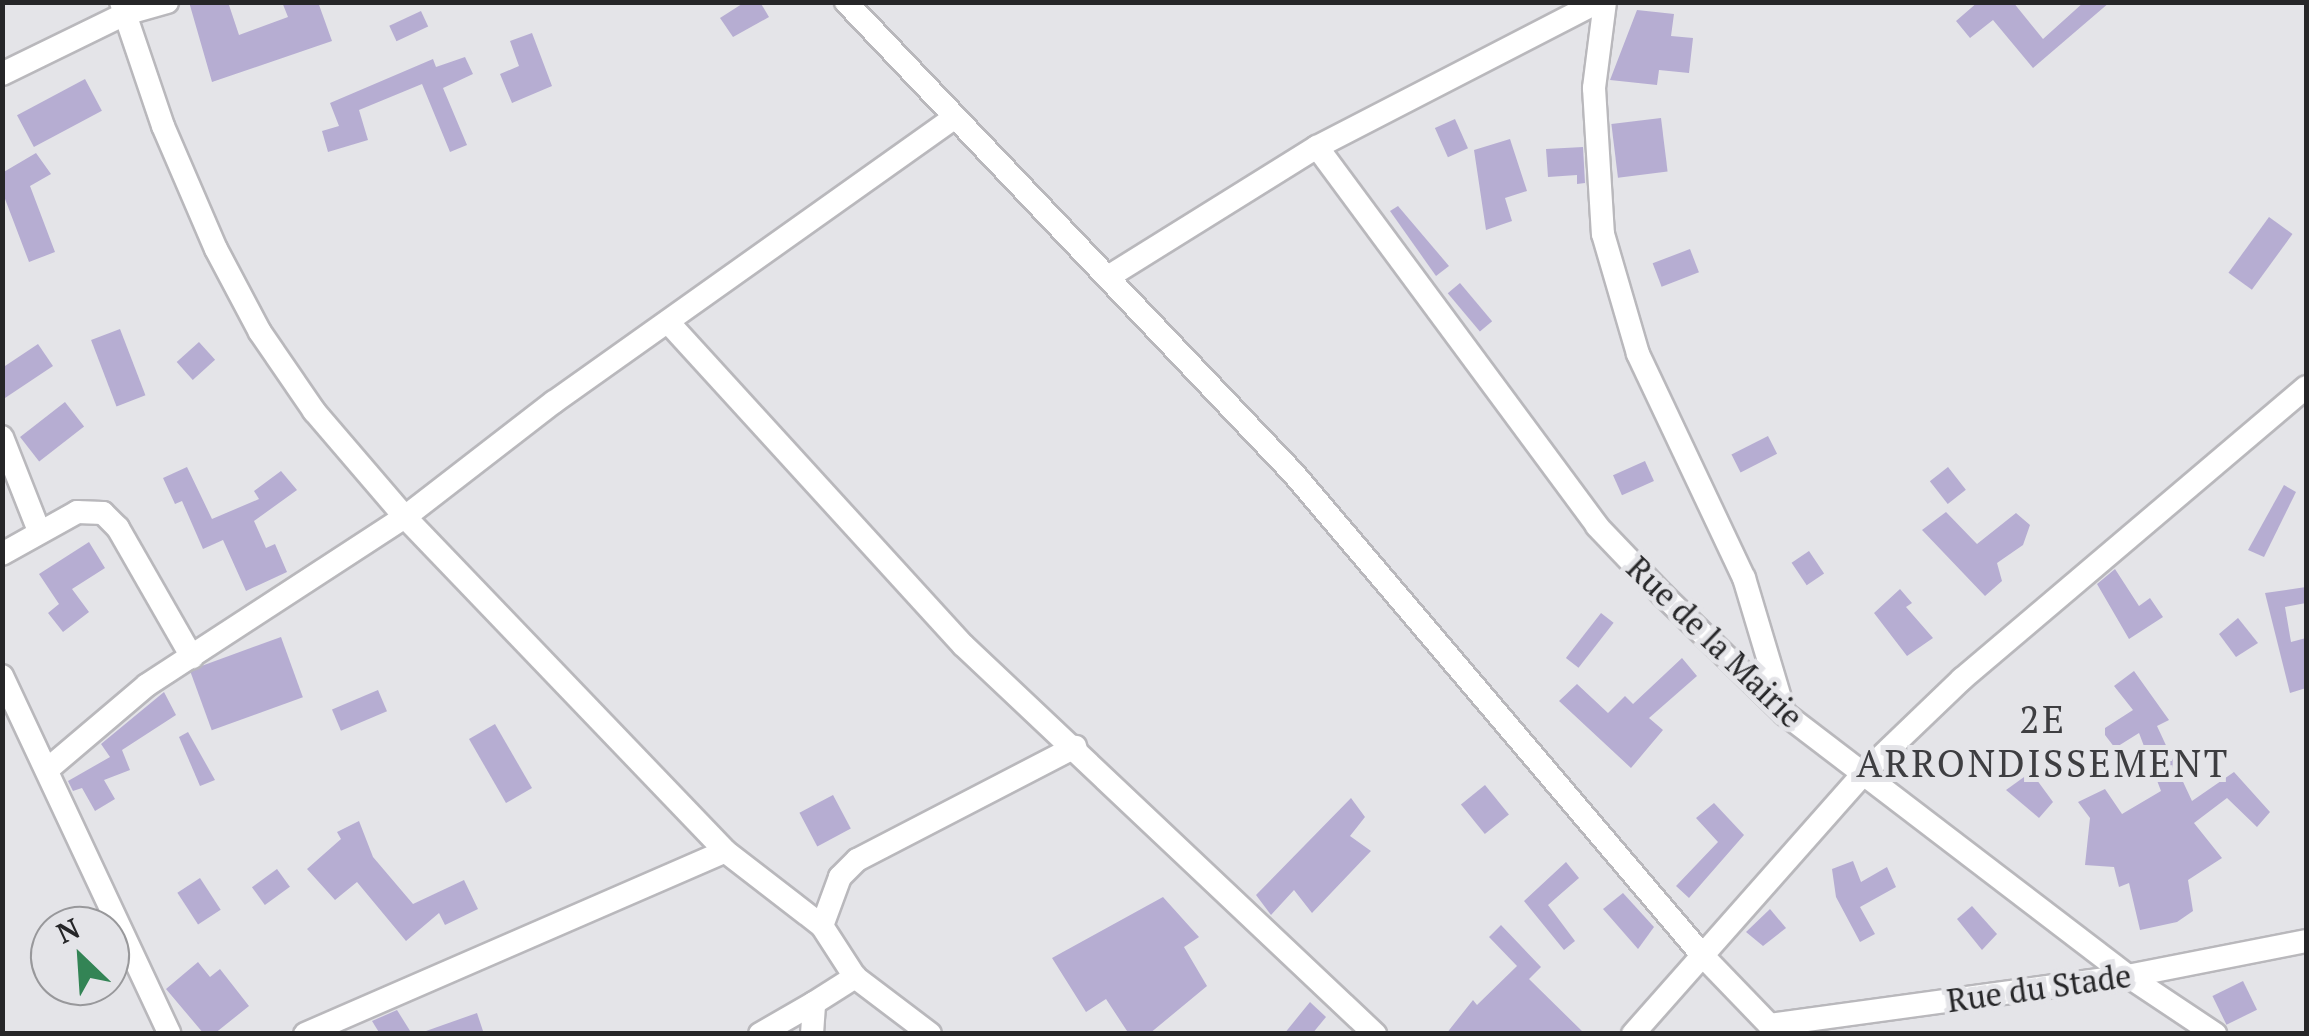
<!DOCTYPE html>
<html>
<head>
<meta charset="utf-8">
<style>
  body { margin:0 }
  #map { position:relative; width:2309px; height:1036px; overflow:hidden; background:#e4e4e8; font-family:"PT Serif",serif }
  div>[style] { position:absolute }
  .building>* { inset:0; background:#b6add2; transform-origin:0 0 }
  .roads { filter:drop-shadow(2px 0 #b9b8bc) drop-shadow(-2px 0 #b9b8bc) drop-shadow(0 2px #b9b8bc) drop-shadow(0 -2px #b9b8bc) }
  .street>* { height:22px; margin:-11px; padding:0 11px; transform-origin:11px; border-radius:11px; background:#fff }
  span { translate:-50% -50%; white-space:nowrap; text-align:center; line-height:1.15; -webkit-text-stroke:10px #e4e4e8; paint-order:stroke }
  .street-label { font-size:32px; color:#262628 }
  .quarter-label { font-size:38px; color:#3e3e41; letter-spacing:2.5px }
  .frame { position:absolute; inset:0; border:5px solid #262628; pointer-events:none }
  .north { position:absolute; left:30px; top:906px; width:100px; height:100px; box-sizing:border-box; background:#e4e4e8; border:2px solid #98989b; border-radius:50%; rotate:335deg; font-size:28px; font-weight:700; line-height:40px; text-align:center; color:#262628 }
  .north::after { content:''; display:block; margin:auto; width:35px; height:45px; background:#338455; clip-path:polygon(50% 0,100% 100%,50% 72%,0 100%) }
</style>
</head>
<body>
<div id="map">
  <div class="building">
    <div style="clip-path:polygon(189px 2px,228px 2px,239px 35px,288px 17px,282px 2px,318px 2px,332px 41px,212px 82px)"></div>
    <div style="clip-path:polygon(745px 2px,760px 2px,769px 17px,733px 37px,720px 18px)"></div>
    <div style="clip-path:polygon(1978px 2px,2013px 2px,2043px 39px,2084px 2px,2110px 2px,2033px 68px,1993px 20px,1970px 38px,1956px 21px)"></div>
    <div style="clip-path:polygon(1637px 10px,1674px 14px,1671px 36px,1693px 38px,1689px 73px,1659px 70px,1657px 85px,1610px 80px)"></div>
    <div style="left:421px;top:11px;width:17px;height:35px;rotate:65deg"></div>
    <div style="clip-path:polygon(532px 33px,552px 86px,512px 103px,500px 74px,519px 66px,510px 41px)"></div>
    <div style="clip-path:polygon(465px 57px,473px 74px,443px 88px,467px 145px,450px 152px,422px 84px,359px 110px,368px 140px,328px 152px,322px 131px,339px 126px,330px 103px,433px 59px,436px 67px)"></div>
    <div style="left:85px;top:79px;width:36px;height:77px;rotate:62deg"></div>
    <div style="left:1661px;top:118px;width:54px;height:50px;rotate:83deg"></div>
    <div style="left:1455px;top:119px;width:32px;height:22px;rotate:66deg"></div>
    <div style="clip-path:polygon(1510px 139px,1527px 191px,1505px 198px,1512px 221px,1486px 230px,1474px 150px)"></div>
    <div style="clip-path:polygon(1583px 147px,1585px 183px,1577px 184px,1577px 175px,1548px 177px,1546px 149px)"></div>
    <div style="clip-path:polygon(36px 153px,51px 174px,30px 186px,55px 252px,29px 262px,2px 191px,2px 173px)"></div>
    <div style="clip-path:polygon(1398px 206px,1449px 266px,1436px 276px,1390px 211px)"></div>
    <div style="left:2269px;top:217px;width:29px;height:69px;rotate:36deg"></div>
    <div style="left:1690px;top:249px;width:25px;height:40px;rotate:69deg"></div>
    <div style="left:1460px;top:283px;width:50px;height:16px;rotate:50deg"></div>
    <div style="left:120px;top:329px;width:71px;height:31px;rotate:69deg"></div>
    <div style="left:199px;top:342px;width:24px;height:30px;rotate:48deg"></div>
    <div style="clip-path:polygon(38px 344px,53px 366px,2px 400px,2px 368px)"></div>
    <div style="left:65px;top:402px;width:31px;height:57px;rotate:52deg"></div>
    <div style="left:1768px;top:436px;width:20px;height:41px;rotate:63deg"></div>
    <div style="left:1645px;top:461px;width:22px;height:35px;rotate:66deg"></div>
    <div style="clip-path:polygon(187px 467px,212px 519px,259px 499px,254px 491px,281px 471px,297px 490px,254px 521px,266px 548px,275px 544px,287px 572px,246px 591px,223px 540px,203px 549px,182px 501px,175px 504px,163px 478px)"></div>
    <div style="left:1948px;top:467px;width:29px;height:23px;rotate:52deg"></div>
    <div style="clip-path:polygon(2284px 485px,2296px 492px,2264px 557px,2248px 550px)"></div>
    <div style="clip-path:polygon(1946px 512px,1977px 544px,2016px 513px,2030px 525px,2023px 545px,1997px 563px,2002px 581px,1985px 596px,1922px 530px)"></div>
    <div style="clip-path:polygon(89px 542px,105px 568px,72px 589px,89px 612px,63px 632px,48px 613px,59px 604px,39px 574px)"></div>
    <div style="left:1809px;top:551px;width:27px;height:21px;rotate:56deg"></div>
    <div style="clip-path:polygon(2115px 569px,2139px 606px,2150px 598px,2163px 617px,2129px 639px,2097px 584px)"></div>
    <div style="clip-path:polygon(2306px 587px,2306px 603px,2285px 607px,2291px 642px,2306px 638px,2306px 688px,2290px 693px,2265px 593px)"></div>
    <div style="clip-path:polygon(1900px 589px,1912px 603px,1906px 607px,1933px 638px,1907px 656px,1874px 613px)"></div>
    <div style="left:1601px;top:613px;width:16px;height:57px;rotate:38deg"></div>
    <div style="clip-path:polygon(2238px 618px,2258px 643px,2236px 657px,2219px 634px)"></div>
    <div style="left:281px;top:637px;width:64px;height:97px;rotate:70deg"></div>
    <div style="clip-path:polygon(1682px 658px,1697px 676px,1649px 718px,1663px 730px,1631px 768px,1559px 701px,1577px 684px,1608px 713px,1625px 696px,1633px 704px)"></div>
    <div style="clip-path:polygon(2134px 671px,2169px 720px,2157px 726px,2192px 801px,2234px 772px,2270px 812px,2257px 827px,2227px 798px,2194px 823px,2222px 858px,2188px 880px,2193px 911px,2177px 922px,2140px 930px,2129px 883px,2119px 887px,2114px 867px,2085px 865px,2090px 818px,2078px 802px,2105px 789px,2122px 814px,2161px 791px,2139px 733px,2115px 748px,2105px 735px,2105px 728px,2133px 710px,2114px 686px)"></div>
    <div style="left:378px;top:690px;width:23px;height:50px;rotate:67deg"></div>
    <div style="clip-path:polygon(164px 692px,176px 715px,122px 750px,130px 770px,104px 780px,115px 799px,95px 811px,82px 788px,73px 791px,68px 781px,110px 757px,101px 744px)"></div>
    <div style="left:495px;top:724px;width:74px;height:30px;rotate:60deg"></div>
    <div style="clip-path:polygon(188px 732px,215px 780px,200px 786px,179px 737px)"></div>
    <div style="clip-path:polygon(2031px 772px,2053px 802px,2039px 818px,2006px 790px)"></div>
    <div style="left:1485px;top:785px;width:38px;height:31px;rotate:51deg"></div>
    <div style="left:833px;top:795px;width:38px;height:38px;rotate:62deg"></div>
    <div style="clip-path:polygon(1351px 798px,1365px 817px,1350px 836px,1371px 851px,1312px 913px,1294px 890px,1271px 915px,1256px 895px)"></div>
    <div style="clip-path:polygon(1714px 803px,1744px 835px,1689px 898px,1676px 886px,1718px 842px,1696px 818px)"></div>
    <div style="clip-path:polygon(359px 821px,373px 857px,413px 904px,464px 880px,478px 909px,445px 925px,439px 913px,406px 941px,357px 882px,335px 900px,307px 869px,341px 839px,337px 832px)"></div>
    <div style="clip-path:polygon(1853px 861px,1861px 882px,1887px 867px,1896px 887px,1860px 907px,1875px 934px,1860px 942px,1836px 897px,1832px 869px)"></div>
    <div style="clip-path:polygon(1566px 862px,1579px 878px,1548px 905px,1575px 941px,1564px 950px,1524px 901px)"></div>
    <div style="left:277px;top:869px;width:22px;height:31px;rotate:54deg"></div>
    <div style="left:200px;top:878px;width:38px;height:27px;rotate:57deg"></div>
    <div style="clip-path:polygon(1623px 893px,1654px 927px,1638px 949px,1603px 909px)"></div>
    <div style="clip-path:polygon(1163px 897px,1199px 937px,1184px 947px,1207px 986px,1149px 1034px,1129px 1034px,1106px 999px,1086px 1012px,1052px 958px)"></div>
    <div style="clip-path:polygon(1972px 906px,1997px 934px,1982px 950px,1957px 919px)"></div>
    <div style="clip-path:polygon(1770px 909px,1786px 928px,1763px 946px,1746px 932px)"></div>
    <div style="clip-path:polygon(1501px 925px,1541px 967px,1529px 979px,1585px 1034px,1446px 1034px,1473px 1000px,1477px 1005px,1517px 966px,1489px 937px)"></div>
    <div style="clip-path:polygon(198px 962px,210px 977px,220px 969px,249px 1006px,214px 1034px,204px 1034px,166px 989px)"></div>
    <div style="left:2243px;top:981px;width:32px;height:34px;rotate:64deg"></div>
    <div style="clip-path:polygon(1310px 1002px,1326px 1017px,1312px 1034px,1284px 1034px)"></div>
    <div style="clip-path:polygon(397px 1010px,412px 1034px,380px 1034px,372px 1021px)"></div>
    <div style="clip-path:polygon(477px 1013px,484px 1034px,426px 1034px,426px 1031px)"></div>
  </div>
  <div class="roads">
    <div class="street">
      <div style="left:121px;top:2px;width:131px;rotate:71.3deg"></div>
      <div style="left:163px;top:126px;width:134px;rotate:66.7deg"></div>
      <div style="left:216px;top:249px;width:94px;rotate:62.1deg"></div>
      <div style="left:260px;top:332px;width:96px;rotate:55.6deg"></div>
      <div style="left:314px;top:411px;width:140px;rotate:49.4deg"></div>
      <div style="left:405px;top:517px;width:463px;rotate:46.2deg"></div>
      <div style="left:725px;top:851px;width:123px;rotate:37.7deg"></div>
      <div style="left:822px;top:926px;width:61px;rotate:57.1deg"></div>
      <div style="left:855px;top:977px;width:94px;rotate:37.2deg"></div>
      <div style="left:846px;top:2px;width:651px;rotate:46.49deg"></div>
      <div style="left:1294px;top:474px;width:632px;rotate:49.68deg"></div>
      <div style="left:1703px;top:956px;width:108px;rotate:46.1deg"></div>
      <div style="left:1605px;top:2px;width:87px;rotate:97.3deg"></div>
      <div style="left:1594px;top:88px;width:146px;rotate:86.5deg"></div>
      <div style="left:1603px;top:234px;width:125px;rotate:73.7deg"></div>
      <div style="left:1638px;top:354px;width:248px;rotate:64.7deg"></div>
      <div style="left:1744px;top:578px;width:139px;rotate:73.3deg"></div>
      <div style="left:2px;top:74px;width:137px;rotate:-26deg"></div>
      <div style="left:125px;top:14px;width:44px;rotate:-15.9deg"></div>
      <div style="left:1317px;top:147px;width:471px;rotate:53.5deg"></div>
      <div style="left:1597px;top:526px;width:97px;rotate:46.3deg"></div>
      <div style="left:1664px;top:596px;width:169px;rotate:44.3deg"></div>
      <div style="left:1785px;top:714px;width:432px;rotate:37.4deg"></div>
      <div style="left:2128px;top:976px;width:105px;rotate:33.7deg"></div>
      <div style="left:1108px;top:277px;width:246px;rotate:-31.9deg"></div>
      <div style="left:1317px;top:147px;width:316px;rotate:-27.3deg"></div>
      <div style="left:668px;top:322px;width:437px;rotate:47.6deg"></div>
      <div style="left:963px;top:645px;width:567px;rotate:43.36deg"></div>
      <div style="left:2px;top:437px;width:101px;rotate:68.5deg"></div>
      <div style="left:2px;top:554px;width:86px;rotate:-29.2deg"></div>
      <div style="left:77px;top:512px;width:26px;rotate:2deg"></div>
      <div style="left:103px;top:513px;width:21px;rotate:45deg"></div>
      <div style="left:118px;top:528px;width:149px;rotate:60.2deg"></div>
      <div style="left:2px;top:676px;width:395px;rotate:64.9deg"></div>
      <div style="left:48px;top:769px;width:130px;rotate:-40.3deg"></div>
      <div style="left:147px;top:685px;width:308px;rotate:-33.1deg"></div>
      <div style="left:405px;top:517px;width:188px;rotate:-37.7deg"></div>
      <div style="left:554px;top:402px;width:488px;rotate:-35.4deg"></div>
      <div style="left:822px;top:926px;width:52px;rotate:-69.8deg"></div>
      <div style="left:840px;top:877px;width:24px;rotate:-45deg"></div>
      <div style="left:857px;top:860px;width:246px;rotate:-27.4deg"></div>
      <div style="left:1770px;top:1025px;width:361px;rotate:-7.8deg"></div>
      <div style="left:2128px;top:976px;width:181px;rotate:-11.1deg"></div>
      <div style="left:305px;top:1034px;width:458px;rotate:-23.5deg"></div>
      <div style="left:760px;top:1034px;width:62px;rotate:-29.9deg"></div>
      <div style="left:812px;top:1034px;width:31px;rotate:-86deg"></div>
      <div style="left:814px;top:1003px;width:49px;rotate:-32.4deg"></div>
      <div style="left:1633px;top:1034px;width:349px;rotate:-48.5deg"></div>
      <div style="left:1864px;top:773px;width:136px;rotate:-43.8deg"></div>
      <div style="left:1962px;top:679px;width:451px;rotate:-40.3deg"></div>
    </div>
  </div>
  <div class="street-label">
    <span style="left:1715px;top:642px;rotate:44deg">Rue de la Mairie</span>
    <span style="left:2039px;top:988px;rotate:-8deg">Rue du Stade</span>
  </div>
  <div class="quarter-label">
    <span style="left:2043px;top:742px">2E<br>ARRONDISSEMENT</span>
  </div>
  <div class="frame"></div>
  <div class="north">N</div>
</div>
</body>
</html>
